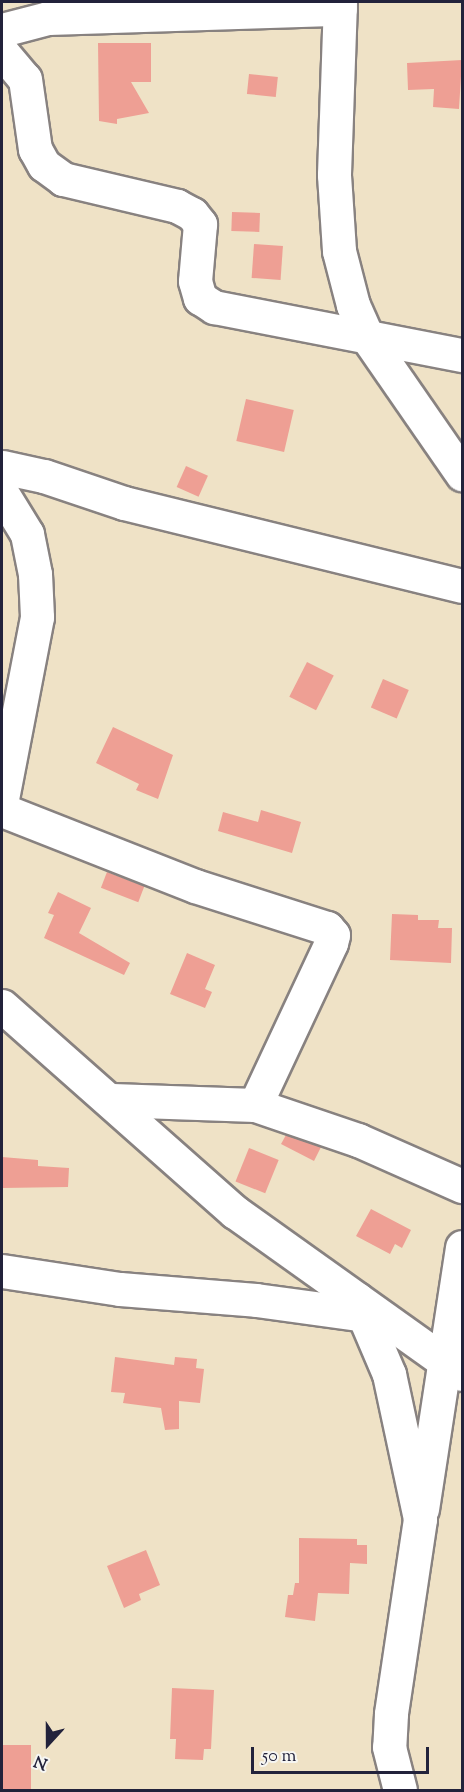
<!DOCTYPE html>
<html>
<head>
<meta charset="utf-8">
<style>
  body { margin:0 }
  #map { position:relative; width:464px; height:1792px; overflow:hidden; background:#efe2c6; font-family:"Sorts Mill Goudy",serif }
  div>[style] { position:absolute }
  .building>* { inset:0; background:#ee9f94; transform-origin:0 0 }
  .roads { filter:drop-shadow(2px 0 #888280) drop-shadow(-2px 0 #888280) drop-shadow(0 2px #888280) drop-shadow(0 -2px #888280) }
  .minor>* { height:33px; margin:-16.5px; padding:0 16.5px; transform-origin:16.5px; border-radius:16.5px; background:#fff }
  span { translate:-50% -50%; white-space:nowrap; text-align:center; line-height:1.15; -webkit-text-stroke:4.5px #f6f6f2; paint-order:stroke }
  .frame { position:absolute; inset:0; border:3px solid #22223b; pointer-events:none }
  .north { position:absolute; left:18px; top:1714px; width:60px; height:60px; -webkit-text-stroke:4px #f6f6f2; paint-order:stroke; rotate:201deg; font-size:16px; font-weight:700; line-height:24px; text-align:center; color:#22223b }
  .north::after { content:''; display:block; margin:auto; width:21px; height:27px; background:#22223b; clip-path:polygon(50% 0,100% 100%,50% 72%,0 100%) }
  .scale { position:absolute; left:251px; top:1747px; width:178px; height:27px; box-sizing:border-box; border:3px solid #22223b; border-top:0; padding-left:8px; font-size:18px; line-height:21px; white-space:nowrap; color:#22223b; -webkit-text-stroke:4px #f6f6f2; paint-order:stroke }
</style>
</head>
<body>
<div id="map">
  <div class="building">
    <div style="clip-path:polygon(98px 43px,151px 43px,151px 82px,131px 82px,149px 113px,117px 119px,117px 124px,99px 121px)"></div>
    <div style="clip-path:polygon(462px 60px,459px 109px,433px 107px,434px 89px,408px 90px,407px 63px)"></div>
    <div style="left:249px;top:74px;width:29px;height:20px;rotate:6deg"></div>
    <div style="left:232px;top:212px;width:28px;height:19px;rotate:2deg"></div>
    <div style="left:254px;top:244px;width:29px;height:34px;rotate:4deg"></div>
    <div style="left:246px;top:399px;width:49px;height:43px;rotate:13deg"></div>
    <div style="left:186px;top:466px;width:24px;height:23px;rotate:24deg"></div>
    <div style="left:307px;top:662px;width:30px;height:39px;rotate:27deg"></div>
    <div style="left:383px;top:679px;width:28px;height:31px;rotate:23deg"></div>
    <div style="clip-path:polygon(113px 727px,173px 755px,158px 799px,136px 790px,139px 784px,96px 763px)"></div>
    <div style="clip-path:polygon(261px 810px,301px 822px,292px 853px,218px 831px,223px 812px,258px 822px)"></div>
    <div style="left:107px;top:872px;width:40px;height:17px;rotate:21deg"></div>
    <div style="clip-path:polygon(58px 892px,91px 908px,79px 933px,130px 963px,124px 975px,44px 938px,54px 915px,48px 913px)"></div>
    <div style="clip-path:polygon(392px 914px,418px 915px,418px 920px,439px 920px,438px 928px,452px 928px,451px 963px,390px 960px)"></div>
    <div style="clip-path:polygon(187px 953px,215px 965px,205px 989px,212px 992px,205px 1008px,170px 994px)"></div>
    <div style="clip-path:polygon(286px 1135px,321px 1147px,314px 1161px,281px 1144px)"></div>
    <div style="left:249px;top:1148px;width:32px;height:36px;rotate:22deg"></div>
    <div style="clip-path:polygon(2px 1157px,38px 1160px,38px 1166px,69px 1168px,68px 1187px,2px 1188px)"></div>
    <div style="clip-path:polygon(371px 1209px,411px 1230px,402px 1248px,395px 1244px,390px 1254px,356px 1236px)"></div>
    <div style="clip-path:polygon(115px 1357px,174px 1365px,175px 1357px,197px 1359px,196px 1368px,204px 1369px,200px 1403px,179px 1401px,179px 1429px,165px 1430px,161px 1408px,123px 1403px,125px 1393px,111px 1392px)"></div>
    <div style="clip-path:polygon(299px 1538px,357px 1539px,357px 1545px,367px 1545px,367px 1564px,350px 1563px,349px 1594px,318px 1593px,315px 1621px,285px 1617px,288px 1595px,293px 1595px,295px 1583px,299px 1583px)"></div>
    <div style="clip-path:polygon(146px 1550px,160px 1585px,139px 1594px,141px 1600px,124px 1608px,107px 1566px)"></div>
    <div style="clip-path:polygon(172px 1688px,214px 1690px,211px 1749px,204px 1749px,203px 1760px,175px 1759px,176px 1739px,170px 1739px)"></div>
    <div style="left:2px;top:1745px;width:29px;height:46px"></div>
  </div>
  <div class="roads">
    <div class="minor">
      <div style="left:340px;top:2px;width:173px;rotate:92deg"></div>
      <div style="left:334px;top:175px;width:76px;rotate:86.2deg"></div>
      <div style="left:339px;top:251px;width:56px;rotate:75.5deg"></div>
      <div style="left:353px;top:305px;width:35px;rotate:66deg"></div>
      <div style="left:367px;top:337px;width:167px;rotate:55.3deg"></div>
      <div style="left:2px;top:30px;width:48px;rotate:-14.6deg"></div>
      <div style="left:48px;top:18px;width:292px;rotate:-1.8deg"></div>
      <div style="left:2px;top:52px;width:35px;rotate:50deg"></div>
      <div style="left:25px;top:79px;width:71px;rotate:81.9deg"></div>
      <div style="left:35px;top:149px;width:18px;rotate:61deg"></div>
      <div style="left:44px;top:165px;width:24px;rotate:36deg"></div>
      <div style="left:63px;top:179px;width:117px;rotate:13.3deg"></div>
      <div style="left:177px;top:206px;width:17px;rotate:28deg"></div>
      <div style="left:192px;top:214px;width:13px;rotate:51deg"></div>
      <div style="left:200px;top:224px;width:57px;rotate:95deg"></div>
      <div style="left:195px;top:281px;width:18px;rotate:74deg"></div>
      <div style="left:200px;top:298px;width:17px;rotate:33deg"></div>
      <div style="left:214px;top:307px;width:253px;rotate:11deg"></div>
      <div style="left:2px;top:467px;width:43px;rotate:12.1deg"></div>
      <div style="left:44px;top:476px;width:84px;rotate:18.6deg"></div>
      <div style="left:124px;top:503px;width:348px;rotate:13.8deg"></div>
      <div style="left:2px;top:493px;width:48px;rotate:58.6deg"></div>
      <div style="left:27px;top:534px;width:41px;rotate:78.7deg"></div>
      <div style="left:35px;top:574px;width:43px;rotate:87.3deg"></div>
      <div style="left:37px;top:617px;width:185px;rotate:100.9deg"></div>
      <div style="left:2px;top:810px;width:207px;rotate:21.5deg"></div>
      <div style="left:195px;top:886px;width:139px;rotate:17.7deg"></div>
      <div style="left:327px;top:928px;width:9px;rotate:49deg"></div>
      <div style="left:333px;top:935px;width:8px;rotate:104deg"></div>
      <div style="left:331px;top:943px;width:179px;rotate:115.1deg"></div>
      <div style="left:2px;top:1006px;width:311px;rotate:41.5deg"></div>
      <div style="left:235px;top:1212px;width:279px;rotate:35.5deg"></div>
      <div style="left:112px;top:1100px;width:143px;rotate:2deg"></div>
      <div style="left:255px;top:1105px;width:109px;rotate:18.8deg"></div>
      <div style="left:358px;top:1140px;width:114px;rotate:23.9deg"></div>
      <div style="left:2px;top:1271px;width:119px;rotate:8.7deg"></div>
      <div style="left:120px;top:1289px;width:136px;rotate:4.6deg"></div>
      <div style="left:256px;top:1300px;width:110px;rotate:7.8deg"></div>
      <div style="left:357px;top:1299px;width:82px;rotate:66.9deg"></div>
      <div style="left:389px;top:1374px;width:148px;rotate:77.9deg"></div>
      <div style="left:420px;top:1519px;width:197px;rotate:98.5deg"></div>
      <div style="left:391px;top:1714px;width:33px;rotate:93deg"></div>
      <div style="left:389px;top:1747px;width:44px;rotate:75.7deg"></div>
      <div style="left:422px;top:1509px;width:265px;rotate:-81.3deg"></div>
    </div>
  </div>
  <div class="frame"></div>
  <div class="north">N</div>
  <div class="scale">50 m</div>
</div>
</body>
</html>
